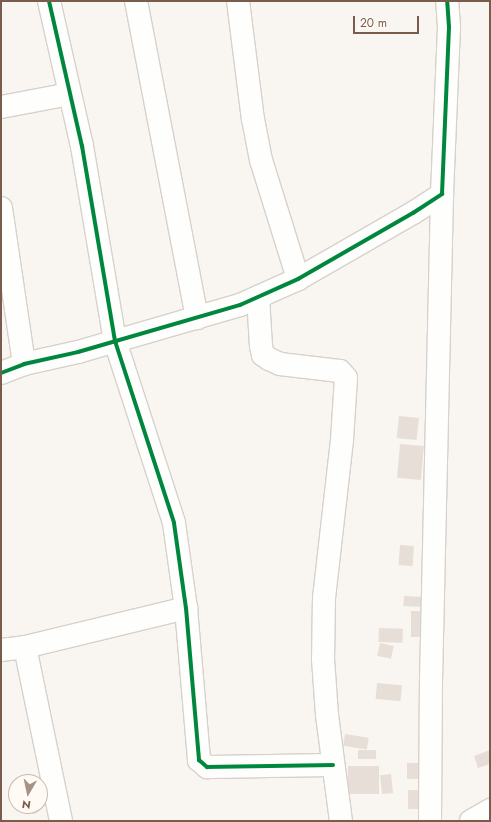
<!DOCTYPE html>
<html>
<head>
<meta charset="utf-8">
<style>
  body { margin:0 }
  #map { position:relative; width:491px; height:822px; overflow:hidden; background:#f9f5f0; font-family:Jost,sans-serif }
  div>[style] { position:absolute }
  .building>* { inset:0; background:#e6ded7; transform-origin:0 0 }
  .roads { filter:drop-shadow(1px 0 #d7d1cb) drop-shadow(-1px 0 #d7d1cb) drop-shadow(0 1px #d7d1cb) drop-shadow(0 -1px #d7d1cb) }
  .street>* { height:22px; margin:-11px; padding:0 11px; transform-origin:11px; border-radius:11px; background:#fefefd }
  .cycleway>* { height:4px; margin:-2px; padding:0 2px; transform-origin:2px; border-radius:2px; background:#00873e }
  span { translate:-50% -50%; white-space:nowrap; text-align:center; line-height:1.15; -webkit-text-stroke:3.5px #fffaf3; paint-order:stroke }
  .frame { position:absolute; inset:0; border:2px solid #7a5c4d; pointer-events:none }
  .north { position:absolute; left:8px; top:774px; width:40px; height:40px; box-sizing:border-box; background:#fffaf3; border:1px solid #cabbb1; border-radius:50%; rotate:189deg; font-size:11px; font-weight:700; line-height:16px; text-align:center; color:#7a5c4d }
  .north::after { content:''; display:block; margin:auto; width:14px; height:18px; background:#a69286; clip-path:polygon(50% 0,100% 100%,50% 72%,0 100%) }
  .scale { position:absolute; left:353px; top:16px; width:66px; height:18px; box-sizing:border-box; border:2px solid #7a5c4d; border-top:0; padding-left:5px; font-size:12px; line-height:14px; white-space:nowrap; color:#7a5c4d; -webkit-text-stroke:3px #fffaf3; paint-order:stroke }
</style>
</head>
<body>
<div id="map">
  <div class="building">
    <div style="left:399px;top:416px;width:20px;height:22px;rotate:6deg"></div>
    <div style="left:400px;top:444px;width:24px;height:34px;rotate:5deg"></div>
    <div style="left:400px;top:545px;width:14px;height:20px;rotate:4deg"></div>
    <div style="left:404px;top:596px;width:20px;height:10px;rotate:3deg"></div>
    <div style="left:411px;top:611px;width:19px;height:26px"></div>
    <div style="left:379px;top:628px;width:24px;height:14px;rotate:2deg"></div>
    <div style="left:380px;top:643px;width:14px;height:13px;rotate:12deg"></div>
    <div style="left:377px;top:683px;width:25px;height:16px;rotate:5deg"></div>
    <div style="left:345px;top:734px;width:24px;height:12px;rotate:9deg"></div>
    <div style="left:376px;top:750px;width:9px;height:18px;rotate:90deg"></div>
    <div style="clip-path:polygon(490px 750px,490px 764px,478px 768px,474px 756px)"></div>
    <div style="left:407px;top:763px;width:13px;height:16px"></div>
    <div style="left:379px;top:766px;width:28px;height:31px;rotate:90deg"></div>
    <div style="left:391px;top:774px;width:19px;height:11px;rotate:84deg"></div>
    <div style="left:408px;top:790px;width:14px;height:19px"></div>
  </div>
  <div class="roads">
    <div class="street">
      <div style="left:49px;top:1px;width:149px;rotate:77.2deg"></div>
      <div style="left:82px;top:146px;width:198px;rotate:80.4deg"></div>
      <div style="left:115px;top:341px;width:191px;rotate:72deg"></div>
      <div style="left:174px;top:523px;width:86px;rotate:82deg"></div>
      <div style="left:186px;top:608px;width:153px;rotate:85.1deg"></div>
      <div style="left:199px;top:760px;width:11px;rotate:41deg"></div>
      <div style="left:207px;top:767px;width:126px;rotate:-0.9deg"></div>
      <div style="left:136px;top:1px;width:323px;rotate:79.1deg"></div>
      <div style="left:238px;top:1px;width:119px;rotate:82.8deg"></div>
      <div style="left:253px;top:119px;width:42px;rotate:79deg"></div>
      <div style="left:261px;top:160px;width:125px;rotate:72.7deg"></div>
      <div style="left:1px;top:107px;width:70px;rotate:-10.7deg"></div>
      <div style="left:1px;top:208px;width:158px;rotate:81.6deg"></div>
      <div style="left:258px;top:297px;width:49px;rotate:86.5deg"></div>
      <div style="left:261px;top:346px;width:9px;rotate:77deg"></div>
      <div style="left:263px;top:355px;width:7px;rotate:34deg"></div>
      <div style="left:269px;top:359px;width:12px;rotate:24deg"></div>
      <div style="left:280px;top:364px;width:60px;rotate:6.7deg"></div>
      <div style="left:340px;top:371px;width:9px;rotate:49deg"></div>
      <div style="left:346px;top:378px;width:62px;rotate:93.7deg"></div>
      <div style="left:342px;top:440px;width:159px;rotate:96.5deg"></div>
      <div style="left:324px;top:598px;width:61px;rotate:90.9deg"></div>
      <div style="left:323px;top:659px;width:56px;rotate:85.9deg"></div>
      <div style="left:327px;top:715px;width:107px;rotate:82.5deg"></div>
      <div style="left:1px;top:373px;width:25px;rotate:-21deg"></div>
      <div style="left:24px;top:364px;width:55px;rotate:-12.5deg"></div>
      <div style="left:78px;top:352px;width:169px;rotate:-16.2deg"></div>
      <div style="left:240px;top:305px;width:64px;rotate:-24.1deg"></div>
      <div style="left:298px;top:279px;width:133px;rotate:-29.9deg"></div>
      <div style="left:413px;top:213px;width:35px;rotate:-33deg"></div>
      <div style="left:442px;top:194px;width:167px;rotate:-87.6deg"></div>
      <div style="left:449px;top:27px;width:26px;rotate:-94deg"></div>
      <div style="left:25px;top:647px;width:178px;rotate:78.3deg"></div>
      <div style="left:1px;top:650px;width:24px;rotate:-7deg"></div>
      <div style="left:25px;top:647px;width:166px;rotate:-13.6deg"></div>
      <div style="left:430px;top:821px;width:140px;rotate:-89.6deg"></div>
      <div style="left:431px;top:681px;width:487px;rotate:-88.7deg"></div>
      <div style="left:471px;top:821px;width:22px;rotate:-30deg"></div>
    </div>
  </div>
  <div class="cycleway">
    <div style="left:49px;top:1px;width:149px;rotate:77.2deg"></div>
    <div style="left:82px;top:146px;width:198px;rotate:80.4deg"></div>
    <div style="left:115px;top:341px;width:191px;rotate:72deg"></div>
    <div style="left:174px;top:523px;width:86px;rotate:82deg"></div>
    <div style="left:186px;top:608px;width:153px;rotate:85.1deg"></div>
    <div style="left:199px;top:760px;width:11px;rotate:41deg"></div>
    <div style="left:207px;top:767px;width:126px;rotate:-0.9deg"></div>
    <div style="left:1px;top:373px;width:25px;rotate:-21deg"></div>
    <div style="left:24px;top:364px;width:55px;rotate:-12.5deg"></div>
    <div style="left:78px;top:352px;width:169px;rotate:-16.2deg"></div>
    <div style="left:240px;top:305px;width:64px;rotate:-24.1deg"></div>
    <div style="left:298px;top:279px;width:133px;rotate:-29.9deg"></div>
    <div style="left:413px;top:213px;width:35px;rotate:-33deg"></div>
    <div style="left:442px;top:194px;width:167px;rotate:-87.6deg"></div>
    <div style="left:449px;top:27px;width:26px;rotate:-94deg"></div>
  </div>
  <div class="frame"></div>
  <div class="north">N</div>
  <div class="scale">20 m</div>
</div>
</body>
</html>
